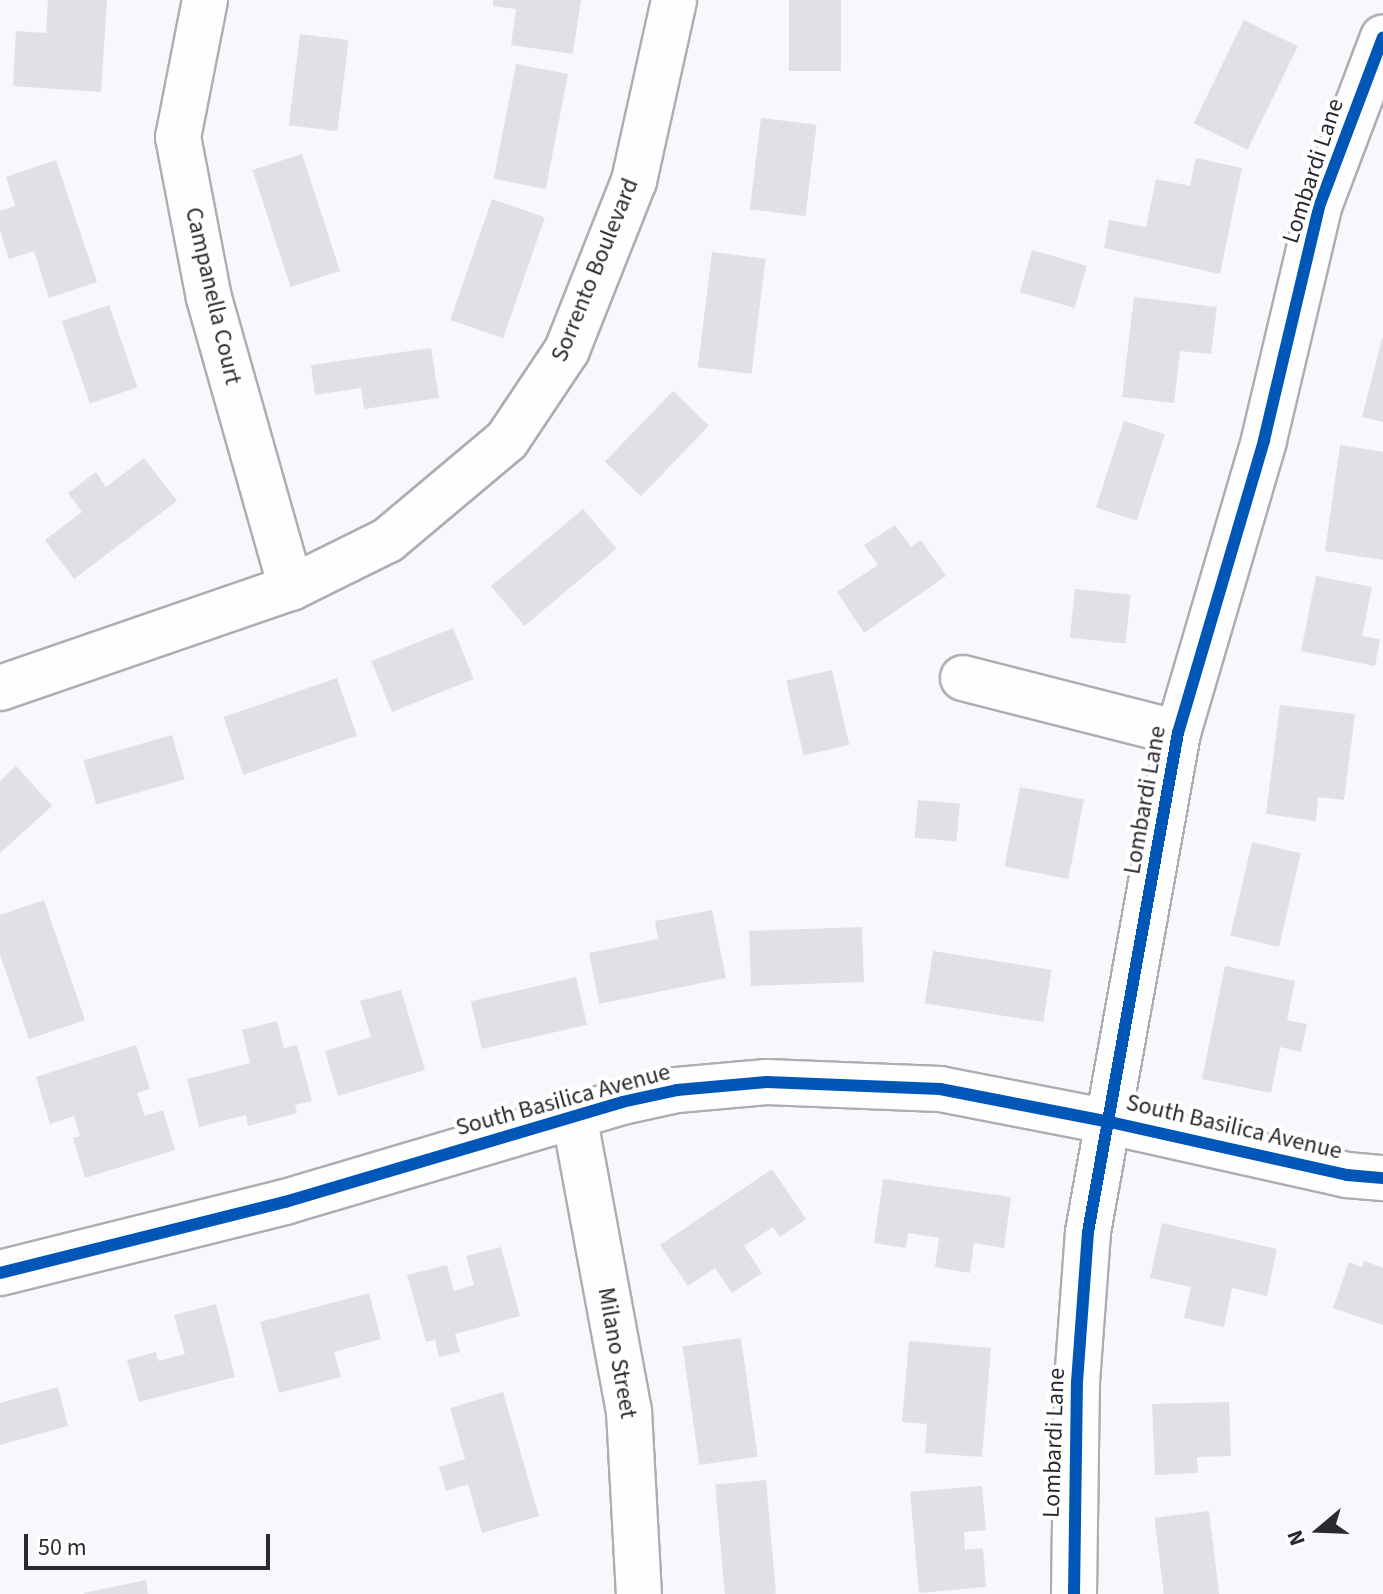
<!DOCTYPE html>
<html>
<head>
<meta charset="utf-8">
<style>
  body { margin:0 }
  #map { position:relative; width:1383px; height:1594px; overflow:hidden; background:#f8f8fc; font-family:"Source Sans 3",sans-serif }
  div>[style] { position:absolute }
  .building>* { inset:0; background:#e1e0e5; transform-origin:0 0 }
  .roads { filter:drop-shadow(2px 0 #aeadb2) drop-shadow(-2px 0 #aeadb2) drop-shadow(0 2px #aeadb2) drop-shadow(0 -2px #aeadb2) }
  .minor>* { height:44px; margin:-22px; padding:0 22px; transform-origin:22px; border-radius:22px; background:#fefeff }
  .cycleway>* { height:12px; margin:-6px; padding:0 6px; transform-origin:6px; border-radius:6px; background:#0057b8 }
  span { translate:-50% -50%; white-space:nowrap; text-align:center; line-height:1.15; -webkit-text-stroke:8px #fff; paint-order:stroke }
  .street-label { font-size:24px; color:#2b2930 }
  .north { position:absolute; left:1279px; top:1490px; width:80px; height:80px; -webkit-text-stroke:6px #fff; paint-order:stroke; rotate:251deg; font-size:22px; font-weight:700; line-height:32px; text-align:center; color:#2b2930 }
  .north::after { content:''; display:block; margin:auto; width:28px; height:36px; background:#2b2930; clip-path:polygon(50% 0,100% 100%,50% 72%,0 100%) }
  .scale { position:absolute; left:24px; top:1534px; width:246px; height:36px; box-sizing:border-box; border:4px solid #2b2930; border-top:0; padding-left:10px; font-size:24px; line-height:28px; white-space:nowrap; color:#2b2930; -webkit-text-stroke:6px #fff; paint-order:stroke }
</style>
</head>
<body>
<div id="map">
  <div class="building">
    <div style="clip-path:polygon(48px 0,107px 0,101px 92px,13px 86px,16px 31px,46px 33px)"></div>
    <div style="clip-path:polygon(493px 0,581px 0,573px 54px,511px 45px,516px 9px,493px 6px)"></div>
    <div style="left:789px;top:0;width:52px;height:71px"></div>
    <div style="left:1244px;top:20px;width:60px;height:115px;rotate:26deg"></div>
    <div style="left:300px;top:34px;width:49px;height:92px;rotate:7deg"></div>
    <div style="left:516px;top:64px;width:53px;height:117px;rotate:11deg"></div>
    <div style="left:761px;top:118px;width:56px;height:92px;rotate:7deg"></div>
    <div style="left:302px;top:154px;width:123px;height:52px;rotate:72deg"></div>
    <div style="clip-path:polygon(1196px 158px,1242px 168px,1220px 274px,1104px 248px,1109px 220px,1146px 227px,1156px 179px,1190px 186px)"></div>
    <div style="clip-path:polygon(56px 160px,97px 282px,49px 298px,34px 251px,9px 259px,0 231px,0 211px,15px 206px,6px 177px)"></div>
    <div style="left:492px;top:199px;width:56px;height:128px;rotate:19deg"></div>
    <div style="left:1032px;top:250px;width:57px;height:44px;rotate:16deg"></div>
    <div style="left:712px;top:252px;width:54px;height:116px;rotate:7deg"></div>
    <div style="clip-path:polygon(1134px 297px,1217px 307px,1211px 354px,1180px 351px,1174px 403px,1122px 397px)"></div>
    <div style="left:109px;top:305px;width:87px;height:50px;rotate:71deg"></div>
    <div style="clip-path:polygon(1382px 338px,1383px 338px,1383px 422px,1362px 417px)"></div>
    <div style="clip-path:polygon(431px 348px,439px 398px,364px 409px,361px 388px,315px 395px,311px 365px)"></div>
    <div style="left:673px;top:391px;width:50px;height:98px;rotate:44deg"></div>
    <div style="left:1124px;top:421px;width:43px;height:91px;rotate:18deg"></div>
    <div style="clip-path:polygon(1340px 445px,1383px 452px,1383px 560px,1325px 551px)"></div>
    <div style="clip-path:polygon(144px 458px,177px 501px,74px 579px,45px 540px,82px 512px,68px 493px,96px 472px,106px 487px)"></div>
    <div style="left:583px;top:509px;width:52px;height:120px;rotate:50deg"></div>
    <div style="clip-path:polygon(895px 525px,911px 547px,921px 540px,946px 576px,864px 633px,837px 592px,878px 565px,864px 545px)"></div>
    <div style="clip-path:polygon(1316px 576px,1372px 587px,1362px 636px,1380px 639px,1375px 666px,1301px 651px)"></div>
    <div style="left:1075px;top:589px;width:56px;height:49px;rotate:6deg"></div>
    <div style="left:453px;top:628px;width:55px;height:88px;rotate:68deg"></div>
    <div style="left:832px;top:670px;width:77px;height:47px;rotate:77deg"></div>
    <div style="left:337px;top:678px;width:61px;height:120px;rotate:71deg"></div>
    <div style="clip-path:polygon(1280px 705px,1355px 714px,1344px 800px,1318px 797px,1316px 821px,1266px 814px)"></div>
    <div style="left:172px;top:735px;width:46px;height:92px;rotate:74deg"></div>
    <div style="clip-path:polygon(16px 766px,52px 806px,0 853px,0 781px)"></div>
    <div style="left:1020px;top:787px;width:65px;height:81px;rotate:11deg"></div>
    <div style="left:918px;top:800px;width:42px;height:38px;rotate:5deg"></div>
    <div style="left:1252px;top:842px;width:50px;height:96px;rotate:13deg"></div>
    <div style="clip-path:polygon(44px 900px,85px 1020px,29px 1039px,0 955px,0 915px)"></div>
    <div style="clip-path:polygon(712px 910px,726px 978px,599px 1004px,589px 953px,658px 939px,655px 921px)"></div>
    <div style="left:862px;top:927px;width:55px;height:113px;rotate:88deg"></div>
    <div style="left:933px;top:951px;width:120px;height:53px;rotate:9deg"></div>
    <div style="clip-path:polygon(1225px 966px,1295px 981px,1287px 1020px,1307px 1024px,1301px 1052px,1280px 1047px,1271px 1093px,1202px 1079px)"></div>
    <div style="left:576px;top:977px;width:49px;height:108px;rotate:77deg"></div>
    <div style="clip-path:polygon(401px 990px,425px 1070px,338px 1096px,325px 1051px,371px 1037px,360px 1001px)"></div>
    <div style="clip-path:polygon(277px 1021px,284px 1048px,297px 1045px,312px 1101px,295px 1105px,297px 1113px,248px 1126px,246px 1115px,199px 1127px,187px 1079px,250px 1063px,242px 1030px)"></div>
    <div style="clip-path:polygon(136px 1045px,150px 1089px,137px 1093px,145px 1116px,163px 1110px,175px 1150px,85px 1178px,73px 1138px,80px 1136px,74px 1116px,50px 1124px,36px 1077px)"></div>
    <div style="clip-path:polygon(772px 1169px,806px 1219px,780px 1237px,773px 1227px,744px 1246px,762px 1273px,732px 1293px,715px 1268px,688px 1286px,660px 1245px)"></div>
    <div style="clip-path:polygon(883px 1179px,1011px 1197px,1004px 1248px,974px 1243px,970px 1273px,935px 1267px,939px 1238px,908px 1233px,906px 1248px,874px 1243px)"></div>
    <div style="clip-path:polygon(1162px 1223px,1277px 1249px,1267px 1296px,1232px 1288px,1224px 1327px,1184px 1318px,1191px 1287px,1150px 1278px)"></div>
    <div style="clip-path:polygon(501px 1247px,520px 1316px,455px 1334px,460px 1352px,439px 1357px,435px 1340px,426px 1342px,407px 1275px,447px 1265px,454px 1291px,474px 1285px,466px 1256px)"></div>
    <div style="clip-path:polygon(1364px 1261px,1383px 1268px,1383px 1325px,1333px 1308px,1349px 1262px,1362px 1267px)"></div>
    <div style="clip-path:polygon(369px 1293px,381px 1339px,334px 1352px,341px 1377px,279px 1393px,260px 1322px)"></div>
    <div style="clip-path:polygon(216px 1304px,235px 1377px,139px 1402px,127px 1360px,156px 1352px,158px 1361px,185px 1354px,174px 1315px)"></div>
    <div style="left:741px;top:1338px;width:120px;height:59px;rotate:82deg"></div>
    <div style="clip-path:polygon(909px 1341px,991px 1348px,982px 1457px,925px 1453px,927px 1424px,902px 1422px)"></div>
    <div style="clip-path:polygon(58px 1387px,68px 1426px,0 1445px,0 1403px)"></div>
    <div style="clip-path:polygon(503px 1392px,539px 1516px,482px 1533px,468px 1484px,446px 1491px,439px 1467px,465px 1459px,450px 1408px)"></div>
    <div style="clip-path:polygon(1229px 1402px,1231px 1456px,1197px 1457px,1198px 1473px,1155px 1475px,1152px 1404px)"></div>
    <div style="left:766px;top:1480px;width:114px;height:51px;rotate:85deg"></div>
    <div style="clip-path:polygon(982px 1486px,986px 1530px,964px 1532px,965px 1550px,983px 1548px,986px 1587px,919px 1593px,910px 1492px)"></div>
    <div style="left:1209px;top:1511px;width:84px;height:55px;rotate:83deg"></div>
    <div style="clip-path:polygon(146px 1580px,148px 1594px,84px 1594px,84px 1593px)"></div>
  </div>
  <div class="roads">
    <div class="minor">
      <div style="left:205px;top:0;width:140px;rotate:101.1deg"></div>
      <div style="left:178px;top:137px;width:164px;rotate:79.1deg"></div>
      <div style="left:209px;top:298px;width:301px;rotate:74.2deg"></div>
      <div style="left:963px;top:678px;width:222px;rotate:14.3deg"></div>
      <div style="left:0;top:688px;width:308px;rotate:-19deg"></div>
      <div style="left:291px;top:588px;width:108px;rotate:-26.3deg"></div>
      <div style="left:388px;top:540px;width:155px;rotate:-40deg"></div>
      <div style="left:507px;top:440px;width:108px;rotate:-56.3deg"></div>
      <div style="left:567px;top:350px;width:182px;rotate:-68.4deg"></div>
      <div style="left:634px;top:181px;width:185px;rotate:-77.5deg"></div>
      <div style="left:574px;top:1115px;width:301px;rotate:79.5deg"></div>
      <div style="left:629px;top:1411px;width:183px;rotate:86.9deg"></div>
      <div style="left:0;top:1273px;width:294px;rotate:-14deg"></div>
      <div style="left:285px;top:1202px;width:352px;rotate:-16.5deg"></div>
      <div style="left:622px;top:1102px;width:56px;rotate:-12.3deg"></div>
      <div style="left:677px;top:1090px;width:90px;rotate:-5.1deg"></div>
      <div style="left:767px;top:1082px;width:173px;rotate:2.3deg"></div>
      <div style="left:940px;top:1089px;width:173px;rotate:11deg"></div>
      <div style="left:1110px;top:1122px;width:243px;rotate:12.6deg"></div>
      <div style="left:1347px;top:1175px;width:36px;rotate:5deg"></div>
      <div style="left:1074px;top:1594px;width:212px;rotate:-89.2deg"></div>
      <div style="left:1077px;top:1382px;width:150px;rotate:-85.8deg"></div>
      <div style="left:1088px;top:1232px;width:507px;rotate:-79.78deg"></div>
      <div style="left:1178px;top:733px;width:305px;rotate:-73.6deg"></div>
      <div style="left:1264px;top:440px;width:243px;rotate:-76.7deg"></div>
      <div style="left:1320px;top:204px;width:178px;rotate:-69.3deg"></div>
    </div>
  </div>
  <div class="cycleway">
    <div style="left:0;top:1273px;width:294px;rotate:-14deg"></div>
    <div style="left:285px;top:1202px;width:352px;rotate:-16.5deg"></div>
    <div style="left:622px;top:1102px;width:56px;rotate:-12.3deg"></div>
    <div style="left:677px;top:1090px;width:90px;rotate:-5.1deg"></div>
    <div style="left:767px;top:1082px;width:173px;rotate:2.3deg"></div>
    <div style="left:940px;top:1089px;width:173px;rotate:11deg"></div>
    <div style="left:1110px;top:1122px;width:243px;rotate:12.6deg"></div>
    <div style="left:1347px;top:1175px;width:36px;rotate:5deg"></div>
    <div style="left:1074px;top:1594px;width:212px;rotate:-89.2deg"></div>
    <div style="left:1077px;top:1382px;width:150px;rotate:-85.8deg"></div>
    <div style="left:1088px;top:1232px;width:507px;rotate:-79.78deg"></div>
    <div style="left:1178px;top:733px;width:305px;rotate:-73.6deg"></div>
    <div style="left:1264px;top:440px;width:243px;rotate:-76.7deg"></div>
    <div style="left:1320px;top:204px;width:178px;rotate:-69.3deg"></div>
  </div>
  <div class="street-label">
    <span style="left:1313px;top:171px;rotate:-72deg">Lombardi Lane</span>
    <span style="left:595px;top:270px;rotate:-68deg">Sorrento Boulevard</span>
    <span style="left:213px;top:296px;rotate:77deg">Campanella Court</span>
    <span style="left:1145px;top:800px;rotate:-80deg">Lombardi Lane</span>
    <span style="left:563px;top:1100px;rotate:-15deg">South Basilica Avenue</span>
    <span style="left:1234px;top:1127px;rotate:13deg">South Basilica Avenue</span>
    <span style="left:617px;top:1353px;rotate:80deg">Milano Street</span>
    <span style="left:1054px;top:1443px;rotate:-88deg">Lombardi Lane</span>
  </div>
  <div class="north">N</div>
  <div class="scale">50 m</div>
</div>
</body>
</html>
